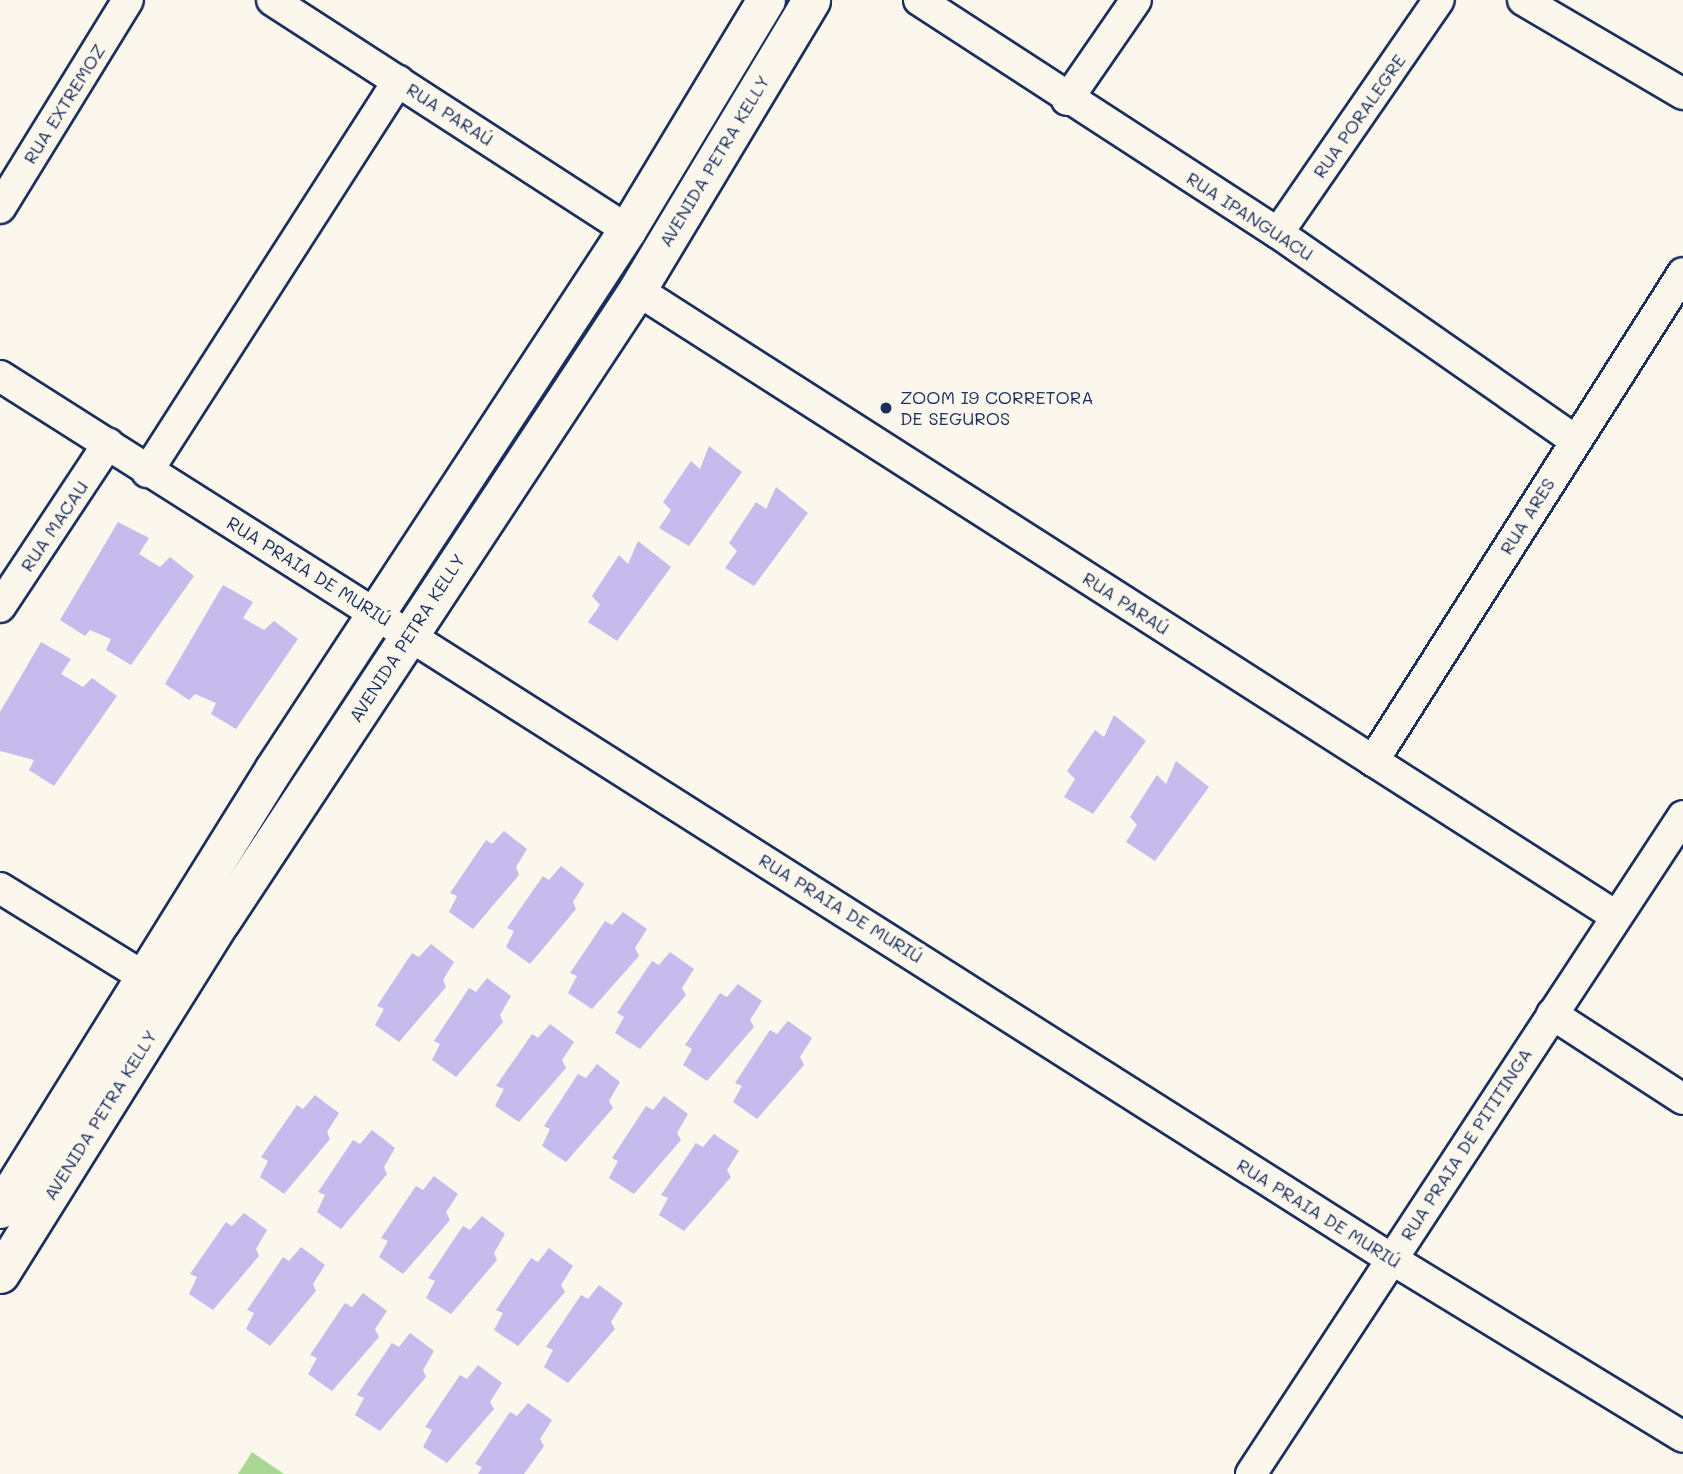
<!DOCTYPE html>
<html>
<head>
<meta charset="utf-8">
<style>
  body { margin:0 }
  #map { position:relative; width:1683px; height:1474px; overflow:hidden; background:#fbf7ec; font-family:Mali,sans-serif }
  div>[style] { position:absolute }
  .green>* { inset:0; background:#abd795 }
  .building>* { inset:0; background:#c5bbed }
  .roads { filter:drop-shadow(2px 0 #1b2f5e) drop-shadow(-2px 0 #1b2f5e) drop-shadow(0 2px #1b2f5e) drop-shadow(0 -2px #1b2f5e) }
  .minor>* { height:30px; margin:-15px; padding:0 15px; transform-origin:15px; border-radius:15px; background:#fbf7ec }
  .tertiary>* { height:37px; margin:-18.5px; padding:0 18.5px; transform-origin:18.5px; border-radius:18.5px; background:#fbf7ec }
  .dots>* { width:19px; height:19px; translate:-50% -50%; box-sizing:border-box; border:4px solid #fbf7ec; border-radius:50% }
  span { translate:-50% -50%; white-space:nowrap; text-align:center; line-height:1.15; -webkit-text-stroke:7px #fbf7ec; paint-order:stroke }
  .street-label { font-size:18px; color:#1b2f5e }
  .poi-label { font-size:18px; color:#1b2f5e }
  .left { translate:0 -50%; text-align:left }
</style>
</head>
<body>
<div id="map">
  <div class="green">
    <div style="clip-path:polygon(252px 1452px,284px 1474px,238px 1474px)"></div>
  </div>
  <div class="building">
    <div style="clip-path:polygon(709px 446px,742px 472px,689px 546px,659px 528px,671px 510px,663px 502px,691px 461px,700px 469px)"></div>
    <div style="clip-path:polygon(776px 487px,808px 513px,754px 586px,725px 568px,737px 551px,729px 543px,756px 502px,766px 509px)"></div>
    <div style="clip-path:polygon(118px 522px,149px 538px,139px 554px,160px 567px,170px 557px,194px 576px,131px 665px,106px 650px,111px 639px,90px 630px,85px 636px,60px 620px)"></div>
    <div style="clip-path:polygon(638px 541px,671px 567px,617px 641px,588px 622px,600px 605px,592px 596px,619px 555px,628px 564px)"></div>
    <div style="clip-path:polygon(223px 585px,253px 602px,243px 618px,264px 630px,274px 621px,298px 639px,236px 729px,211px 714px,216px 703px,195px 694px,189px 700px,165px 684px)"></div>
    <div style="clip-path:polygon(41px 642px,71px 659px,61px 674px,83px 687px,92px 678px,117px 696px,54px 786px,29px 770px,34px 760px,0 751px,0 712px)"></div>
    <div style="clip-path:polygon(1114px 715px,1146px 741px,1093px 814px,1064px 797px,1075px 779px,1067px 771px,1095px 730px,1104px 737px)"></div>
    <div style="clip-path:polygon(1176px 761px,1209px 787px,1155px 861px,1126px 842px,1137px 825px,1130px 817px,1157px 775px,1166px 784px)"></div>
    <div style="clip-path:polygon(504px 831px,527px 849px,516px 867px,519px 875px,473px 929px,449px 912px,457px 896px,450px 893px,486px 840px,492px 844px)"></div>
    <div style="clip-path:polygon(561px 866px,584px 884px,573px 902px,576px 909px,530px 964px,506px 947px,514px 931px,507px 928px,543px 876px,549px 880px)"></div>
    <div style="clip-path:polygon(623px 912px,647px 929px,635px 948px,639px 956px,592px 1009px,568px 993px,577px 976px,570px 973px,605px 921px,612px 925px)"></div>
    <div style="clip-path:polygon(431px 944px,454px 962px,443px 980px,446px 987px,399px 1042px,375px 1025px,384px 1009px,377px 1006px,412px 953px,419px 957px)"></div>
    <div style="clip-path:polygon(670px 952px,694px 969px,682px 988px,686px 995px,640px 1049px,615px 1033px,624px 1017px,617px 1013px,652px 961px,659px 965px)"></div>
    <div style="clip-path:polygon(487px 978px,511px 996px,500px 1015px,503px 1022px,456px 1077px,432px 1060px,440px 1044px,434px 1041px,469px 988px,476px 992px)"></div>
    <div style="clip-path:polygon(738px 984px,762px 1001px,750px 1020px,754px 1027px,707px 1081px,683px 1065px,692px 1049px,685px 1045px,720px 993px,727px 997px)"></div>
    <div style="clip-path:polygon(788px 1021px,812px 1038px,800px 1057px,804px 1065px,757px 1119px,733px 1102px,742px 1086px,735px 1083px,770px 1030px,777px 1034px)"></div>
    <div style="clip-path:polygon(550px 1024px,574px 1042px,562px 1060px,566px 1068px,519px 1122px,495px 1106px,504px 1089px,496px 1086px,532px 1034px,538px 1038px)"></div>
    <div style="clip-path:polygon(597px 1064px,620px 1082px,609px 1101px,613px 1108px,566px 1162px,542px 1146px,550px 1129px,544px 1126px,578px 1074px,586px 1078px)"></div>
    <div style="clip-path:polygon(315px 1095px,339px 1113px,327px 1132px,330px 1139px,284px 1194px,260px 1177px,268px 1161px,261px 1157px,297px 1105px,303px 1109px)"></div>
    <div style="clip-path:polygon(664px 1096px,688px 1114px,677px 1133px,681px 1140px,634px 1194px,609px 1178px,618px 1161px,612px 1158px,646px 1106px,653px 1110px)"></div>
    <div style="clip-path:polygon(372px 1130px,395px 1148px,384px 1167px,387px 1174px,341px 1229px,317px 1212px,325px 1195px,318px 1192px,353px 1140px,360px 1144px)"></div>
    <div style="clip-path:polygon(714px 1134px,739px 1151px,727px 1170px,731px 1177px,684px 1231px,659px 1215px,668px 1198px,661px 1195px,696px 1143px,703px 1147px)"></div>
    <div style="clip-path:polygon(434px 1176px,458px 1194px,446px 1212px,450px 1220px,403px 1274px,379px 1257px,388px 1241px,381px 1238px,416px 1186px,423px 1190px)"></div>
    <div style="clip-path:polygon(244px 1213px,267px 1230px,256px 1249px,259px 1256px,213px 1310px,189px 1294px,197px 1277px,190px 1274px,226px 1222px,232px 1226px)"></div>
    <div style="clip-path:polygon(482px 1216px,505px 1234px,494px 1253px,497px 1260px,451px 1314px,426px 1298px,435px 1281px,428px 1278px,463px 1226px,470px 1230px)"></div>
    <div style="clip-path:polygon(301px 1247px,325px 1265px,313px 1284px,316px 1291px,270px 1346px,246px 1329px,254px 1313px,247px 1310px,283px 1257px,289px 1261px)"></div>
    <div style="clip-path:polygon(549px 1248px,573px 1266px,561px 1285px,565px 1292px,518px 1346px,494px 1330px,503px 1313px,496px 1310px,531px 1258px,538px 1262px)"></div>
    <div style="clip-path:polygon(599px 1285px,623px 1303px,611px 1322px,615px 1329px,568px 1383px,544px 1367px,553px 1350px,546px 1347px,581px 1295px,588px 1299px)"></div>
    <div style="clip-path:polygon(363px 1293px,387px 1311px,375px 1329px,379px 1337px,332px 1391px,308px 1374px,317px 1358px,310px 1355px,345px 1303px,352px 1307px)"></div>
    <div style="clip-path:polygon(410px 1333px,434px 1351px,423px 1370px,426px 1377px,380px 1431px,355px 1415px,364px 1398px,357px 1395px,392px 1343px,399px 1347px)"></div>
    <div style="clip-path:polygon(478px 1365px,502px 1383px,490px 1402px,494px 1409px,447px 1463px,423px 1447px,432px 1430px,425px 1427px,460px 1375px,467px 1379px)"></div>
    <div style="clip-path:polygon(528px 1403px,552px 1420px,540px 1439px,544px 1446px,524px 1474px,478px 1474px,482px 1467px,475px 1464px,510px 1412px,517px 1416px)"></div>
  </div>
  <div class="roads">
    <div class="minor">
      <div style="left:272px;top:0;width:423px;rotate:32.9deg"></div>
      <div style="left:919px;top:0;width:428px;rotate:33deg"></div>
      <div style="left:1278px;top:233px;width:362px;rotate:34.9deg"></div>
      <div style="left:1523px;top:0;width:186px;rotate:30.4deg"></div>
      <div style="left:1067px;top:100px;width:121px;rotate:-55.4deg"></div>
      <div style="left:0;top:208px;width:244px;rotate:-58.4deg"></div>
      <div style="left:1278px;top:233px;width:283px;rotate:-55.4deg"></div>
      <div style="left:637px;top:290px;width:1162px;rotate:32.6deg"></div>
      <div style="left:0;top:376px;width:1646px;rotate:32.4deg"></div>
      <div style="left:1390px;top:1258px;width:343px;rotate:31.4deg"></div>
      <div style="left:147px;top:472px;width:465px;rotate:-57.3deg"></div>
      <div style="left:0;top:607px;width:196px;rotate:-56.5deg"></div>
      <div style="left:1373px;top:761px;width:578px;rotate:-57.57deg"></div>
      <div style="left:0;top:888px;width:169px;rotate:31.7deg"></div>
      <div style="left:1552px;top:1014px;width:156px;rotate:33deg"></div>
      <div style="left:1251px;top:1474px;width:787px;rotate:-56.71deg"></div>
    </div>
    <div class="tertiary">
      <div style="left:0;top:1209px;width:517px;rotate:-58.12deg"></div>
      <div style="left:273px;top:770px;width:646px;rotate:-56.75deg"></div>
      <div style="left:627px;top:230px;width:269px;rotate:-58.9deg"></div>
      <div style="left:0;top:1274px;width:416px;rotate:-58deg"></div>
      <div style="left:221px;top:921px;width:756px;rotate:-56.6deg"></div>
      <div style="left:637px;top:290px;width:338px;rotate:-59deg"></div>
    </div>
  </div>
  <div class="dots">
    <div style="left:886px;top:408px;background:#1b2f5e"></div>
  </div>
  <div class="street-label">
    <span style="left:64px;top:104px;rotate:-58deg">RUA EXTREMOZ</span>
    <span style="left:450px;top:114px;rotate:33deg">RUA PARAÚ</span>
    <span style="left:1359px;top:116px;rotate:-55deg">RUA PORALEGRE</span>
    <span style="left:714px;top:161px;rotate:-59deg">AVENIDA PETRA KELLY</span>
    <span style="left:1250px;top:216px;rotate:33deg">RUA IPANGUACU</span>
    <span style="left:1527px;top:516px;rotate:-58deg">RUA ARES</span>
    <span style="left:54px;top:526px;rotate:-56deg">RUA MACAU</span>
    <span style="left:309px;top:571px;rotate:32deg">RUA PRAIA DE MURIÚ</span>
    <span style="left:1126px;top:603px;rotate:33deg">RUA PARAÚ</span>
    <span style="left:407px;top:638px;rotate:-57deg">AVENIDA PETRA KELLY</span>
    <span style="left:841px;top:908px;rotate:32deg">RUA PRAIA DE MURIÚ</span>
    <span style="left:100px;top:1115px;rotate:-58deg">AVENIDA PETRA KELLY</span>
    <span style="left:1466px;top:1144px;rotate:-57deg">RUA PRAIA DE PITITINGA</span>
    <span style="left:1319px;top:1213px;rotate:32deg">RUA PRAIA DE MURIÚ</span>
  </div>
  <div class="poi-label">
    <span class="left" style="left:900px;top:408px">ZOOM I9 CORRETORA<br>DE SEGUROS</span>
  </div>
</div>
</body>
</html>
